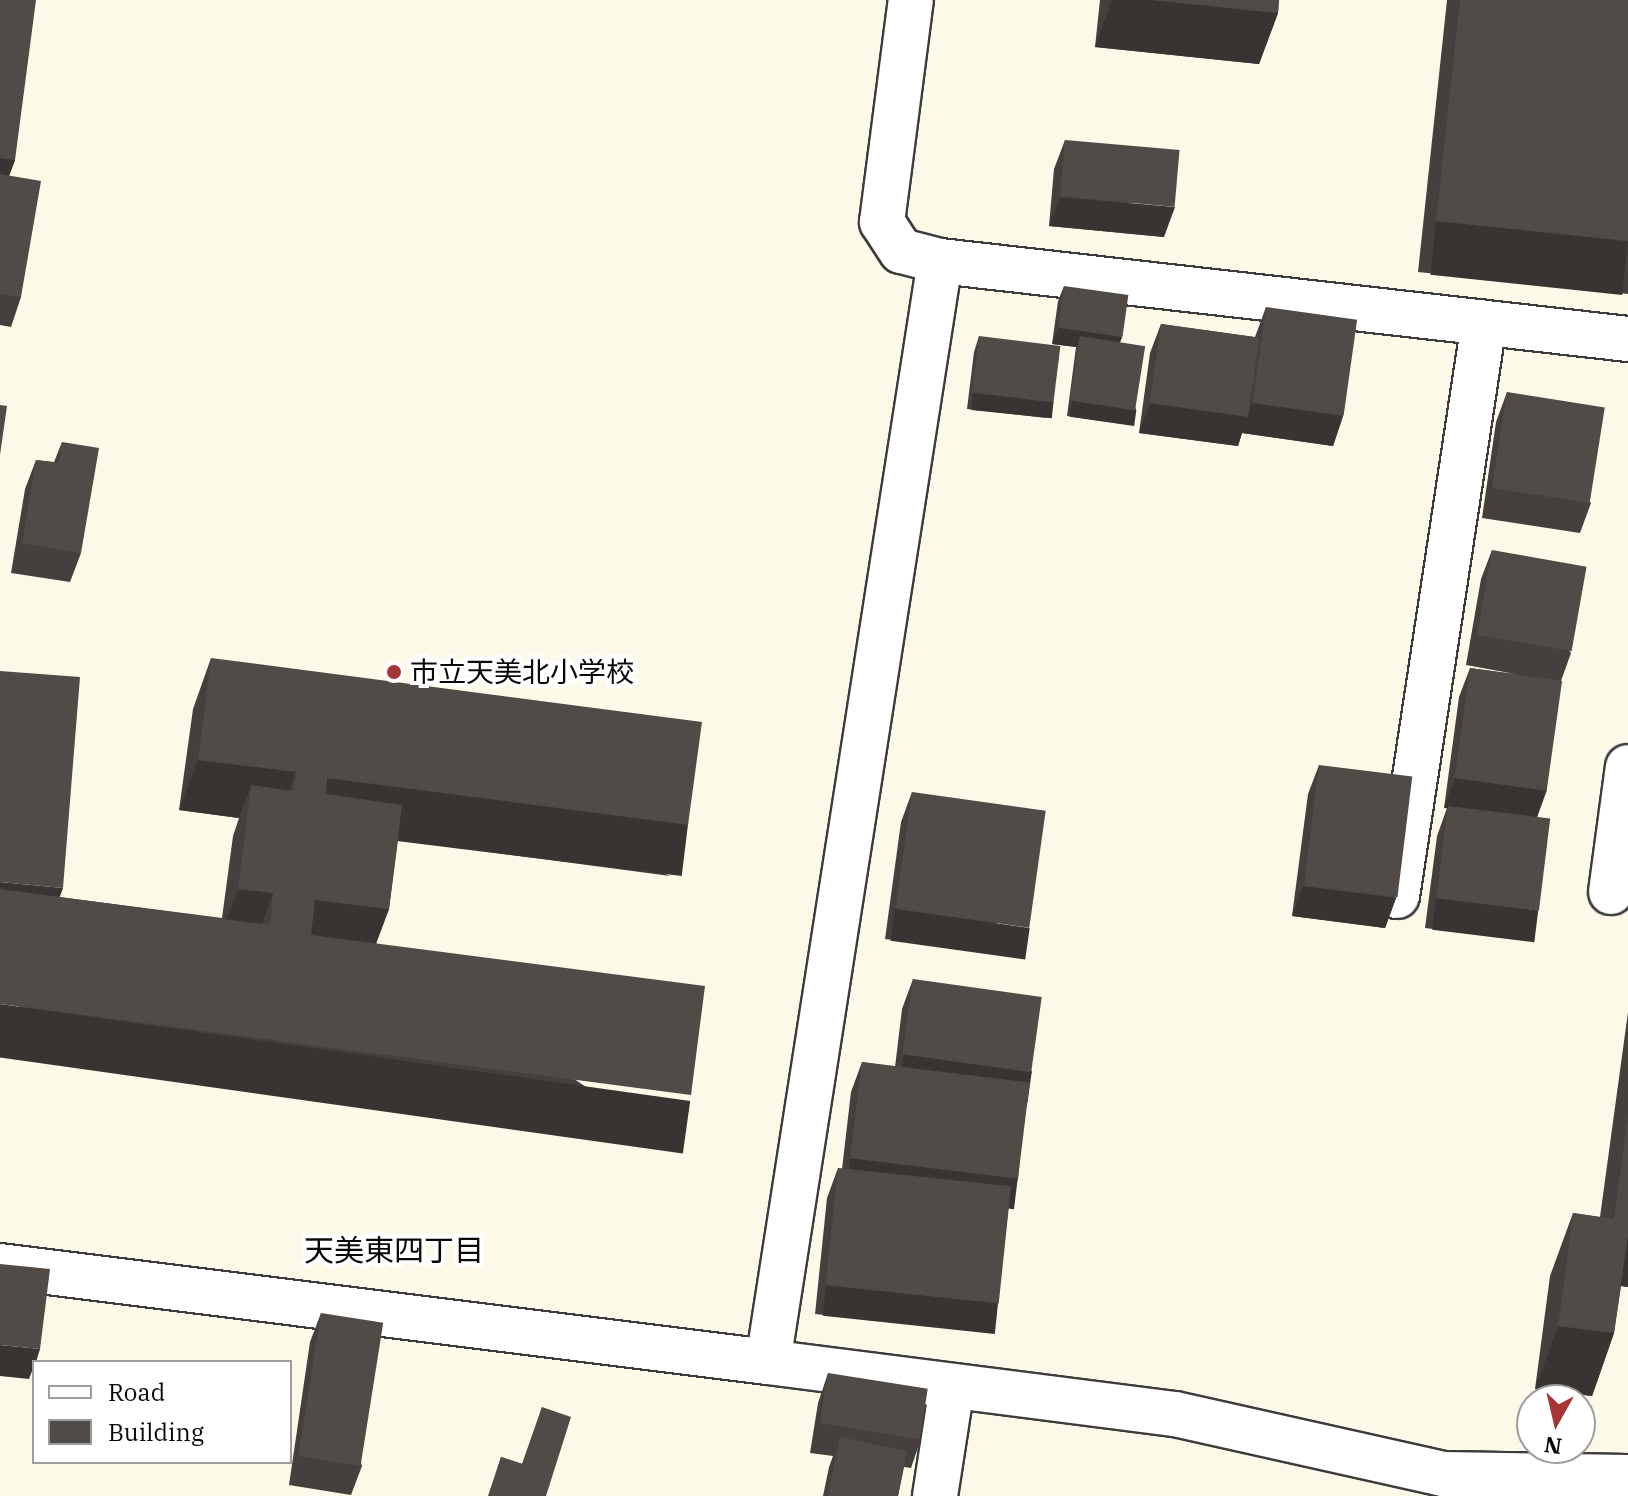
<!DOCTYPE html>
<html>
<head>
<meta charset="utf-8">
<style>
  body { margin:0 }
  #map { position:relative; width:1628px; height:1496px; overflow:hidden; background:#fcf9e9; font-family:"IBM Plex Serif","Noto Sans JP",serif }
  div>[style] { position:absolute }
  .roads { filter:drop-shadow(2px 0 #3c3c3c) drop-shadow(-2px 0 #3c3c3c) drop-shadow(0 2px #3c3c3c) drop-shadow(0 -2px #3c3c3c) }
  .minor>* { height:44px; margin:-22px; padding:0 22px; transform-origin:22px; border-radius:22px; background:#fff }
  .wall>* { inset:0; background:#45403d }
  .shaded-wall>* { inset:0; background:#383432; transform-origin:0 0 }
  .building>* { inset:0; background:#504b47; transform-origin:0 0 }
  .dots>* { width:22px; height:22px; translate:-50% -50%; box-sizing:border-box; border:4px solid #fff; border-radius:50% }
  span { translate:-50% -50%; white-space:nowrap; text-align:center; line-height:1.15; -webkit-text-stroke:8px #fff; paint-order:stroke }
  .poi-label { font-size:28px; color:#090909 }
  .left { translate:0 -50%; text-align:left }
  .neighbourhood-label { font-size:30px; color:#090909 }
  .legend { position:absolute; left:32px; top:1360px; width:260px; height:104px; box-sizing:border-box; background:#fff; border:2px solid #9d9d9d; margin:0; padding:10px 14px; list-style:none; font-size:24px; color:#090909 }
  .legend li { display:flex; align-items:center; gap:16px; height:40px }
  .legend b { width:40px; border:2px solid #9d9d9d }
  .north { position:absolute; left:1516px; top:1384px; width:80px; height:80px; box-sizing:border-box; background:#fff; border:2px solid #9d9d9d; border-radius:50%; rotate:188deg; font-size:22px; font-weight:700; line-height:32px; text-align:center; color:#090909 }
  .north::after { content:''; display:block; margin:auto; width:28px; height:36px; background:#a63538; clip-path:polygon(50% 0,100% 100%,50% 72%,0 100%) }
</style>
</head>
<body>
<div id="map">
  <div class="roads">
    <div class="minor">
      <div style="left:940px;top:261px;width:692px;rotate:6.47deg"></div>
      <div style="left:1611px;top:892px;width:126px;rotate:-82.3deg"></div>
      <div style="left:1397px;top:896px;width:580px;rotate:-81.37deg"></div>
      <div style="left:0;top:1266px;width:774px;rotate:7.13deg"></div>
      <div style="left:768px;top:1362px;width:1114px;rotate:-81.12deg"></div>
      <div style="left:940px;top:261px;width:40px;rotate:-165.6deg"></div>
      <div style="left:901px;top:251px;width:35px;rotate:-123deg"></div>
      <div style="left:882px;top:222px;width:224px;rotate:-82.6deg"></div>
      <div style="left:768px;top:1362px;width:410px;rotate:7.3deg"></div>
      <div style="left:1175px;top:1414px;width:275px;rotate:12.6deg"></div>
      <div style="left:1443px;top:1474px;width:185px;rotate:0.9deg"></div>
      <div style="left:935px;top:1496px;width:111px;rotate:-81.2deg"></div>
    </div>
  </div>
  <div class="wall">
    <div style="clip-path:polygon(0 0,15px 160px,9px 175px,21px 297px,11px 327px,0 325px)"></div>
    <div style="clip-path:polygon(1100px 0,1279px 0,1278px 13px,1259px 64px,1095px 47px)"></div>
    <div style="clip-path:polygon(1447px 0,1628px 0,1628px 294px,1418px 272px)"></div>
    <div style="clip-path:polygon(1065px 140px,1164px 237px,1049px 226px,1054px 169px)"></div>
    <div style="clip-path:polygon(1064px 286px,1122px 337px,1120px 342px,1136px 410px,1131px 425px,1067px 416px,1076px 347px,1052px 344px,1058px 301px)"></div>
    <div style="clip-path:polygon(1266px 307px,1343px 416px,1333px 446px,1242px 433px,1238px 446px,1139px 433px,1150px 353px,1161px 324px,1255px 337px)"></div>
    <div style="clip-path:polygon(979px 336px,1053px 402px,1047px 418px,967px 409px,974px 352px)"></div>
    <div style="clip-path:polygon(1507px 392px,1591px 503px,1580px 533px,1482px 518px,1496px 422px)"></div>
    <div style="clip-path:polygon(62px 442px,81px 553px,70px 582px,11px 573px,25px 489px,36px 460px,54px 462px)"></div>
    <div style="clip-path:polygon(1492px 550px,1571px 653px,1561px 681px,1537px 818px,1527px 941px,1425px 928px,1437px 836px,1447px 808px,1444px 808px,1459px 697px,1470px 668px,1515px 674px,1466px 665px,1481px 579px)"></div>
    <div style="clip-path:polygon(211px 658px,670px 876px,398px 840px,389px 909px,376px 943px,672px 1146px,0 1057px,63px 888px,59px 897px,222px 918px,233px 836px,239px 818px,179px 810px,193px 709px)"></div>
    <div style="clip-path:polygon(1319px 765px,1396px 898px,1385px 928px,1292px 916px,1308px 794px)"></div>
    <div style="clip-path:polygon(912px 792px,1019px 958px,885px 939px,901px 822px)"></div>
    <div style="clip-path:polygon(913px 979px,1032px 1071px,1027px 1084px,1018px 1179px,1009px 1202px,998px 1302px,987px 1332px,815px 1314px,827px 1198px,838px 1168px,842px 1169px,851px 1092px,862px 1062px,895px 1067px,902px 1009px)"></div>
    <div style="clip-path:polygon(1628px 1012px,1628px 1287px,1621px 1286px,1614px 1333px,1592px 1396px,1535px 1389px,1550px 1276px,1573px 1213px,1600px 1217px)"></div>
    <div style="clip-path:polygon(321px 1313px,362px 1466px,351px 1495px,289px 1485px,310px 1342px)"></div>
    <div style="clip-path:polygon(828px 1373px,921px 1439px,911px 1468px,904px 1467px,898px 1496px,823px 1496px,829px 1467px,833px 1456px,810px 1453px,818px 1403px)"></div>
    <div style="clip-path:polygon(542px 1407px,546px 1496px,488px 1496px,501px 1457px,522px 1464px)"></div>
  </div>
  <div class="shaded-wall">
    <div style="clip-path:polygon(1112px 0,1152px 0,1278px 13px,1259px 64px,1095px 47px)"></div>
    <div style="clip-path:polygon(0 158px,15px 160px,4px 190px,0 189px)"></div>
    <div style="clip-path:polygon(1060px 197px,1175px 207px,1164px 237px,1049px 226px)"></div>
    <div style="left:1436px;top:221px;width:193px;height:54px;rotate:6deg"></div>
    <div style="clip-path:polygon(1058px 328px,1122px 337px,1116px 353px,1080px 336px,1076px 347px,1052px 344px)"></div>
    <div style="left:973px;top:393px;width:81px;height:17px;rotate:6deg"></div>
    <div style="left:1072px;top:401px;width:65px;height:16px;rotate:8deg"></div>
    <div style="clip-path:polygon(1150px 403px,1247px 416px,1252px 403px,1343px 416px,1333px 446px,1242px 433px,1238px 446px,1139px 433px)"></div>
    <div style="clip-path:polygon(198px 760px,296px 772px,277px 823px,251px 785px,239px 818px,179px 810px)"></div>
    <div style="left:327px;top:778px;width:364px;height:54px;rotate:7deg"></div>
    <div style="clip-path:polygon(1455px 778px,1547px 790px,1536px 820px,1444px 808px)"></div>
    <div style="clip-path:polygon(0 882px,63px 888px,52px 917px,0 913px)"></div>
    <div style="clip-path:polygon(1303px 886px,1396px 898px,1385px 928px,1292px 916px)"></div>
    <div style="clip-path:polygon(238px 889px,273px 893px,255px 944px,219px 940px)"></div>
    <div style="left:1436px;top:898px;width:103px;height:32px;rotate:7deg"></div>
    <div style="clip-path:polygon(315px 900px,389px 909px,370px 960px,296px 951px)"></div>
    <div style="left:895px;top:909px;width:136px;height:32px;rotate:8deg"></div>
    <div style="left:0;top:1004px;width:697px;height:53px;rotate:8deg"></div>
    <div style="left:904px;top:1054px;width:129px;height:31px;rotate:8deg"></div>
    <div style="left:850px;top:1158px;width:169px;height:31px;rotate:7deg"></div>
    <div style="clip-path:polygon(1628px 1227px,1628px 1287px,1607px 1284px)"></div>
    <div style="left:826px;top:1285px;width:173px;height:31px;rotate:6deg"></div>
    <div style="clip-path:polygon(1558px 1326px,1614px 1333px,1592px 1396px,1535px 1389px)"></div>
    <div style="clip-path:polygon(0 1345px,40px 1349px,36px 1362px,34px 1362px,34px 1366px,29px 1379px,0 1376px)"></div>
  </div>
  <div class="building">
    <div style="clip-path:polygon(0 0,36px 0,15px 160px,0 158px)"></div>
    <div style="clip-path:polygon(1152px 0,1279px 0,1278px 13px)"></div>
    <div style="clip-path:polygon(1460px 0,1628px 0,1628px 241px,1436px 221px)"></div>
    <div style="left:1065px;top:140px;width:115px;height:57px;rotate:5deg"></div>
    <div style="clip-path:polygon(0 174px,41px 181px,21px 297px,0 294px)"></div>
    <div style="left:1064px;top:286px;width:65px;height:42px;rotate:8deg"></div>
    <div style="left:1266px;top:307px;width:92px;height:97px;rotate:8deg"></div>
    <div style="left:1161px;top:324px;width:99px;height:80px;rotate:8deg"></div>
    <div style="left:979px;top:336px;width:82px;height:57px;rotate:7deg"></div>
    <div style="left:1080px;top:336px;width:66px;height:65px;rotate:9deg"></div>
    <div style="left:1507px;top:392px;width:99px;height:97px;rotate:9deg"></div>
    <div style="clip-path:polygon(0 405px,7px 406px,0 455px)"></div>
    <div style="clip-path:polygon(62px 442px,99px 448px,81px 553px,22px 543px,36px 460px,59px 463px)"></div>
    <div style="left:1492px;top:550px;width:96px;height:86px;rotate:10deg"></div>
    <div style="clip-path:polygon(211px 658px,702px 722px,688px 825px,327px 778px,326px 794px,402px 805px,389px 909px,315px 900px,311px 935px,705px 986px,691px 1095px,0 1004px,0 889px,270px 925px,273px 893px,238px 889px,251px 785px,293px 791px,296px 772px,198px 760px)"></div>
    <div style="left:1470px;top:668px;width:93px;height:111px;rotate:8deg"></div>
    <div style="clip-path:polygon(0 671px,80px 677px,63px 888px,0 882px)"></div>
    <div style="left:1319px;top:765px;width:94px;height:122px;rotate:7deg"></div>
    <div style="left:912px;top:792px;width:135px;height:118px;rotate:8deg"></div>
    <div style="left:1448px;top:806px;width:103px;height:93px;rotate:7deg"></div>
    <div style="left:913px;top:979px;width:130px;height:76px;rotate:8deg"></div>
    <div style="left:862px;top:1062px;width:169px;height:97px;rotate:7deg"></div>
    <div style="clip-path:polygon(1628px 1116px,1628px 1236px,1614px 1333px,1558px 1326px,1573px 1213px,1614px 1219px)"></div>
    <div style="left:838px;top:1168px;width:174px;height:118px;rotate:6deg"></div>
    <div style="clip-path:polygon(0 1264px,50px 1269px,40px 1349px,0 1345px)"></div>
    <div style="left:321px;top:1313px;width:63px;height:145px;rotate:9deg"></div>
    <div style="left:828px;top:1373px;width:101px;height:51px;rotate:9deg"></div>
    <div style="clip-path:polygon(542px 1407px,571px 1417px,546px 1496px,489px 1496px,501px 1457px,523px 1464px)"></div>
    <div style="clip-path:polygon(840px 1437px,907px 1451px,898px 1496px,828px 1496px)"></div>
  </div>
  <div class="dots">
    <div style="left:394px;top:672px;background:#a63538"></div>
  </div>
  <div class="poi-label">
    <span class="left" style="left:410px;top:672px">市立天美北小学校</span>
  </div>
  <div class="neighbourhood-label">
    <span style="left:394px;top:1250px">天美東四丁目</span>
  </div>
  <ul class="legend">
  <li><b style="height:10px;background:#fff"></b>Road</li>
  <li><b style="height:22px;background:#504b47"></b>Building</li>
  </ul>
  <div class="north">N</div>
</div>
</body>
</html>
